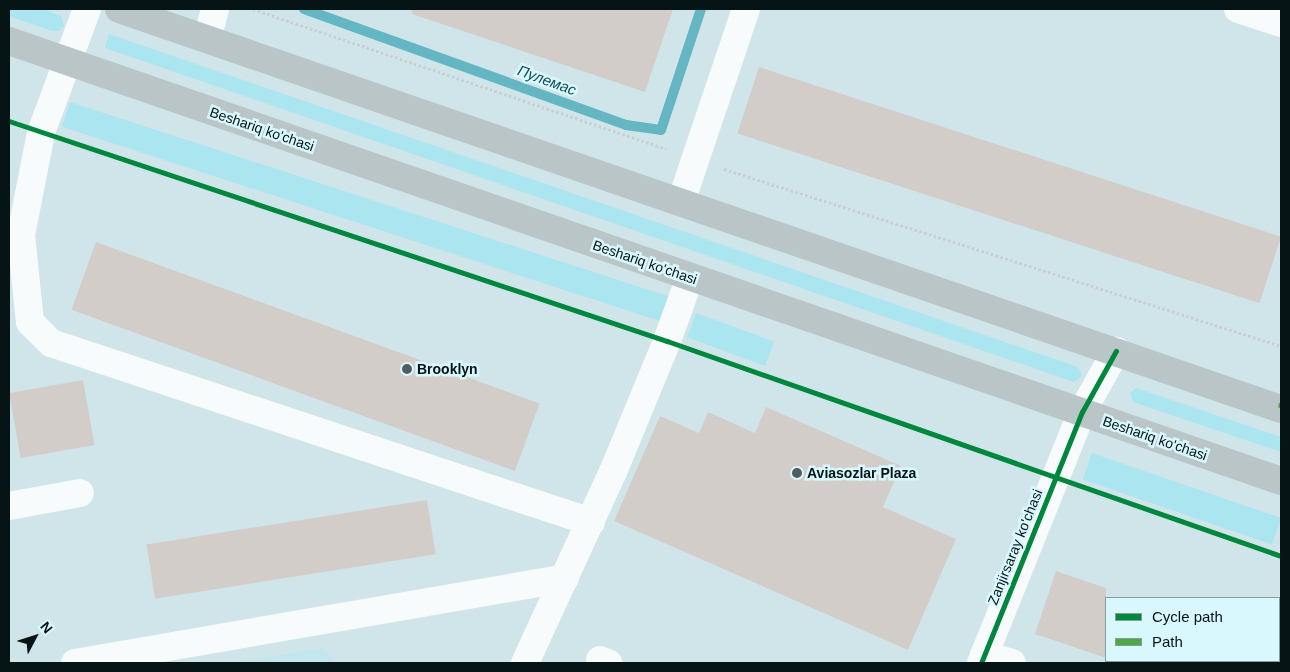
<!DOCTYPE html>
<html>
<head>
<meta charset="utf-8">
<style>
  body { margin:0 }
  #map { position:relative; width:1290px; height:672px; overflow:hidden; background:#d0e5ea; font-family:Arial,sans-serif }
  div>[style] { position:absolute }
  .built>* { inset:0; background:#c1e6ed }
  .green>* { inset:0; background:#aae5f0; transform-origin:0 0 }
  .stream>* { height:10px; margin:-5px; padding:0 5px; transform-origin:5px; border-radius:5px; background:#64b6c3 }
  .building>* { inset:0; background:#d3cdca; transform-origin:0 0 }
  .path>* { height:3px; margin-top:-1.5px; transform-origin:0; background:repeating-linear-gradient(90deg,#c8cfd0 0 2.5px,transparent 0 5px) }
  .minor>* { height:28px; margin:-14px; padding:0 14px; transform-origin:14px; border-radius:14px; background:#f8fbfc }
  .major>* { height:28px; margin:-14px; padding:0 14px; transform-origin:14px; border-radius:14px; background:#bac5c7 }
  .quiet>* { height:4px; margin-top:-2px; transform-origin:0; background:repeating-linear-gradient(90deg,#50a842 0 8px,transparent 0 12px) }
  .cycleway>* { height:5px; margin:-2.5px; padding:0 2.5px; transform-origin:2.5px; border-radius:2.5px; background:#00873e }
  .dots>* { width:14px; height:14px; translate:-50% -50%; box-sizing:border-box; border:2px solid #d9f8fe; border-radius:50% }
  span { translate:-50% -50%; white-space:nowrap; text-align:center; line-height:1.15; -webkit-text-stroke:5px #d9f8fe; paint-order:stroke }
  .street-label { font-size:14px; color:#061416 }
  .poi-label { font-size:14px; color:#061416; font-weight:700 }
  .left { translate:0 -50%; text-align:left }
  .water-label { font-size:15px; color:#14505a; font-style:italic }
  .frame { position:absolute; inset:0; border:10px solid #061416; pointer-events:none }
  .legend { position:absolute; left:1105px; top:597px; width:175px; height:65px; box-sizing:border-box; background:#d9f8fe; border:1px solid #859da1; margin:0; padding:6px 9px; list-style:none; font-size:15px; color:#061416 }
  .legend li { display:flex; align-items:center; gap:10px; height:25px }
  .legend b { width:25px; border:1px solid #859da1 }
  .north { position:absolute; left:10px; top:612px; width:50px; height:50px; -webkit-text-stroke:4px #d9f8fe; paint-order:stroke; rotate:50deg; font-size:14px; font-weight:700; line-height:20px; text-align:center; color:#061416 }
  .north::after { content:''; display:block; margin:auto; width:18px; height:22px; background:#061416; clip-path:polygon(50% 0,100% 100%,50% 72%,0 100%) }
</style>
</head>
<body>
<div id="map">
  <div class="built">
    <div style="clip-path:polygon(322px 648px,335px 663px,232px 663px)"></div>
  </div>
  <div class="green">
    <div style="clip-path:polygon(9px 9px,43px 9px,61px 16px,64px 26px,59px 31px,52px 31px,9px 16px)"></div>
    <div style="clip-path:polygon(109px 34px,1078px 367px,1082px 376px,1074px 382px,105px 48px)"></div>
    <div style="left:70px;top:102px;width:629px;height:26px;rotate:18deg"></div>
    <div style="left:696px;top:313px;width:83px;height:26px;rotate:20deg"></div>
    <div style="clip-path:polygon(1136px 388px,1281px 437px,1281px 452px,1133px 402px,1130px 393px)"></div>
    <div style="left:1092px;top:453px;width:200px;height:28px;rotate:19deg"></div>
  </div>
  <div class="stream">
    <div style="left:304px;top:9px;width:342px;rotate:19.8deg"></div>
    <div style="left:626px;top:125px;width:35px;rotate:8deg"></div>
    <div style="left:661px;top:130px;width:127px;rotate:-71.7deg"></div>
  </div>
  <div class="building">
    <div style="clip-path:polygon(412px 9px,673px 9px,645px 92px,412px 14px)"></div>
    <div style="left:759px;top:67px;width:549px;height:70px;rotate:18deg"></div>
    <div style="left:96px;top:242px;width:472px;height:72px;rotate:20deg"></div>
    <div style="left:83px;top:380px;width:66px;height:75px;rotate:80deg"></div>
    <div style="clip-path:polygon(766px 407px,901px 466px,883px 507px,956px 539px,908px 650px,614px 521px,660px 416px,699px 433px,708px 412px,755px 433px)"></div>
    <div style="left:427px;top:500px;width:55px;height:284px;rotate:81deg"></div>
    <div style="clip-path:polygon(1056px 571px,1106px 588px,1106px 658px,1035px 634px)"></div>
  </div>
  <div class="path">
    <div style="left:253px;top:9px;width:436px;rotate:18.7deg"></div>
    <div style="left:71px;top:143px;width:598px;rotate:18.31deg"></div>
    <div style="left:724px;top:169px;width:584px;rotate:17.63deg"></div>
    <div style="left:697px;top:351px;width:349px;rotate:19.4deg"></div>
    <div style="left:1084px;top:487px;width:209px;rotate:19.3deg"></div>
  </div>
  <div class="minor">
    <div style="left:87px;top:9px;width:132px;rotate:110.4deg"></div>
    <div style="left:41px;top:133px;width:104px;rotate:101.1deg"></div>
    <div style="left:21px;top:235px;width:87px;rotate:84.1deg"></div>
    <div style="left:30px;top:322px;width:30px;rotate:45deg"></div>
    <div style="left:51px;top:343px;width:569px;rotate:18.34deg"></div>
    <div style="left:1238px;top:9px;width:45px;rotate:18deg"></div>
    <div style="left:207px;top:39px;width:31px;rotate:-75deg"></div>
    <div style="left:681px;top:202px;width:204px;rotate:-71.4deg"></div>
    <div style="left:9px;top:506px;width:72px;rotate:-10.4deg"></div>
    <div style="left:984px;top:655px;width:29px;rotate:16deg"></div>
    <div style="left:600px;top:660px;width:9px;rotate:21deg"></div>
    <div style="left:75px;top:663px;width:497px;rotate:-9.8deg"></div>
    <div style="left:525px;top:663px;width:210px;rotate:-65.3deg"></div>
    <div style="left:613px;top:472px;width:142px;rotate:-67.6deg"></div>
    <div style="left:667px;top:341px;width:68px;rotate:-70.2deg"></div>
    <div style="left:981px;top:663px;width:271px;rotate:-68.1deg"></div>
    <div style="left:1082px;top:412px;width:70px;rotate:-60.9deg"></div>
  </div>
  <div class="major">
    <div style="left:119px;top:9px;width:1229px;rotate:19deg"></div>
    <div style="left:9px;top:41px;width:1346px;rotate:19.08deg"></div>
  </div>
  <div class="quiet">
    <div style="left:1280px;top:408px;width:5px;rotate:-79deg"></div>
  </div>
  <div class="cycleway">
    <div style="left:9px;top:121px;width:694px;rotate:18.49deg"></div>
    <div style="left:667px;top:341px;width:651px;rotate:19.3deg"></div>
    <div style="left:981px;top:663px;width:271px;rotate:-68.1deg"></div>
    <div style="left:1082px;top:412px;width:70px;rotate:-60.9deg"></div>
  </div>
  <div class="dots">
    <div style="left:407px;top:369px;background:#4d5d60"></div>
    <div style="left:797px;top:473px;background:#4d5d60"></div>
  </div>
  <div class="street-label">
    <span style="left:262px;top:129px;rotate:19deg">Beshariq ko'chasi</span>
    <span style="left:645px;top:262px;rotate:19deg">Beshariq ko'chasi</span>
    <span style="left:1155px;top:438px;rotate:19deg">Beshariq ko'chasi</span>
    <span style="left:1015px;top:547px;rotate:-68deg">Zanjirsaray ko'chasi</span>
  </div>
  <div class="poi-label">
    <span class="left" style="left:417px;top:369px">Brooklyn</span>
    <span class="left" style="left:807px;top:473px">Aviasozlar Plaza</span>
  </div>
  <div class="water-label">
    <span style="left:547px;top:80px;rotate:20deg">Пулемас</span>
  </div>
  <div class="frame"></div>
  <ul class="legend">
  <li><b style="height:6px;background:#00873e"></b>Cycle path</li>
  <li><b style="height:6px;background:#50a842"></b>Path</li>
  </ul>
  <div class="north">N</div>
</div>
</body>
</html>
